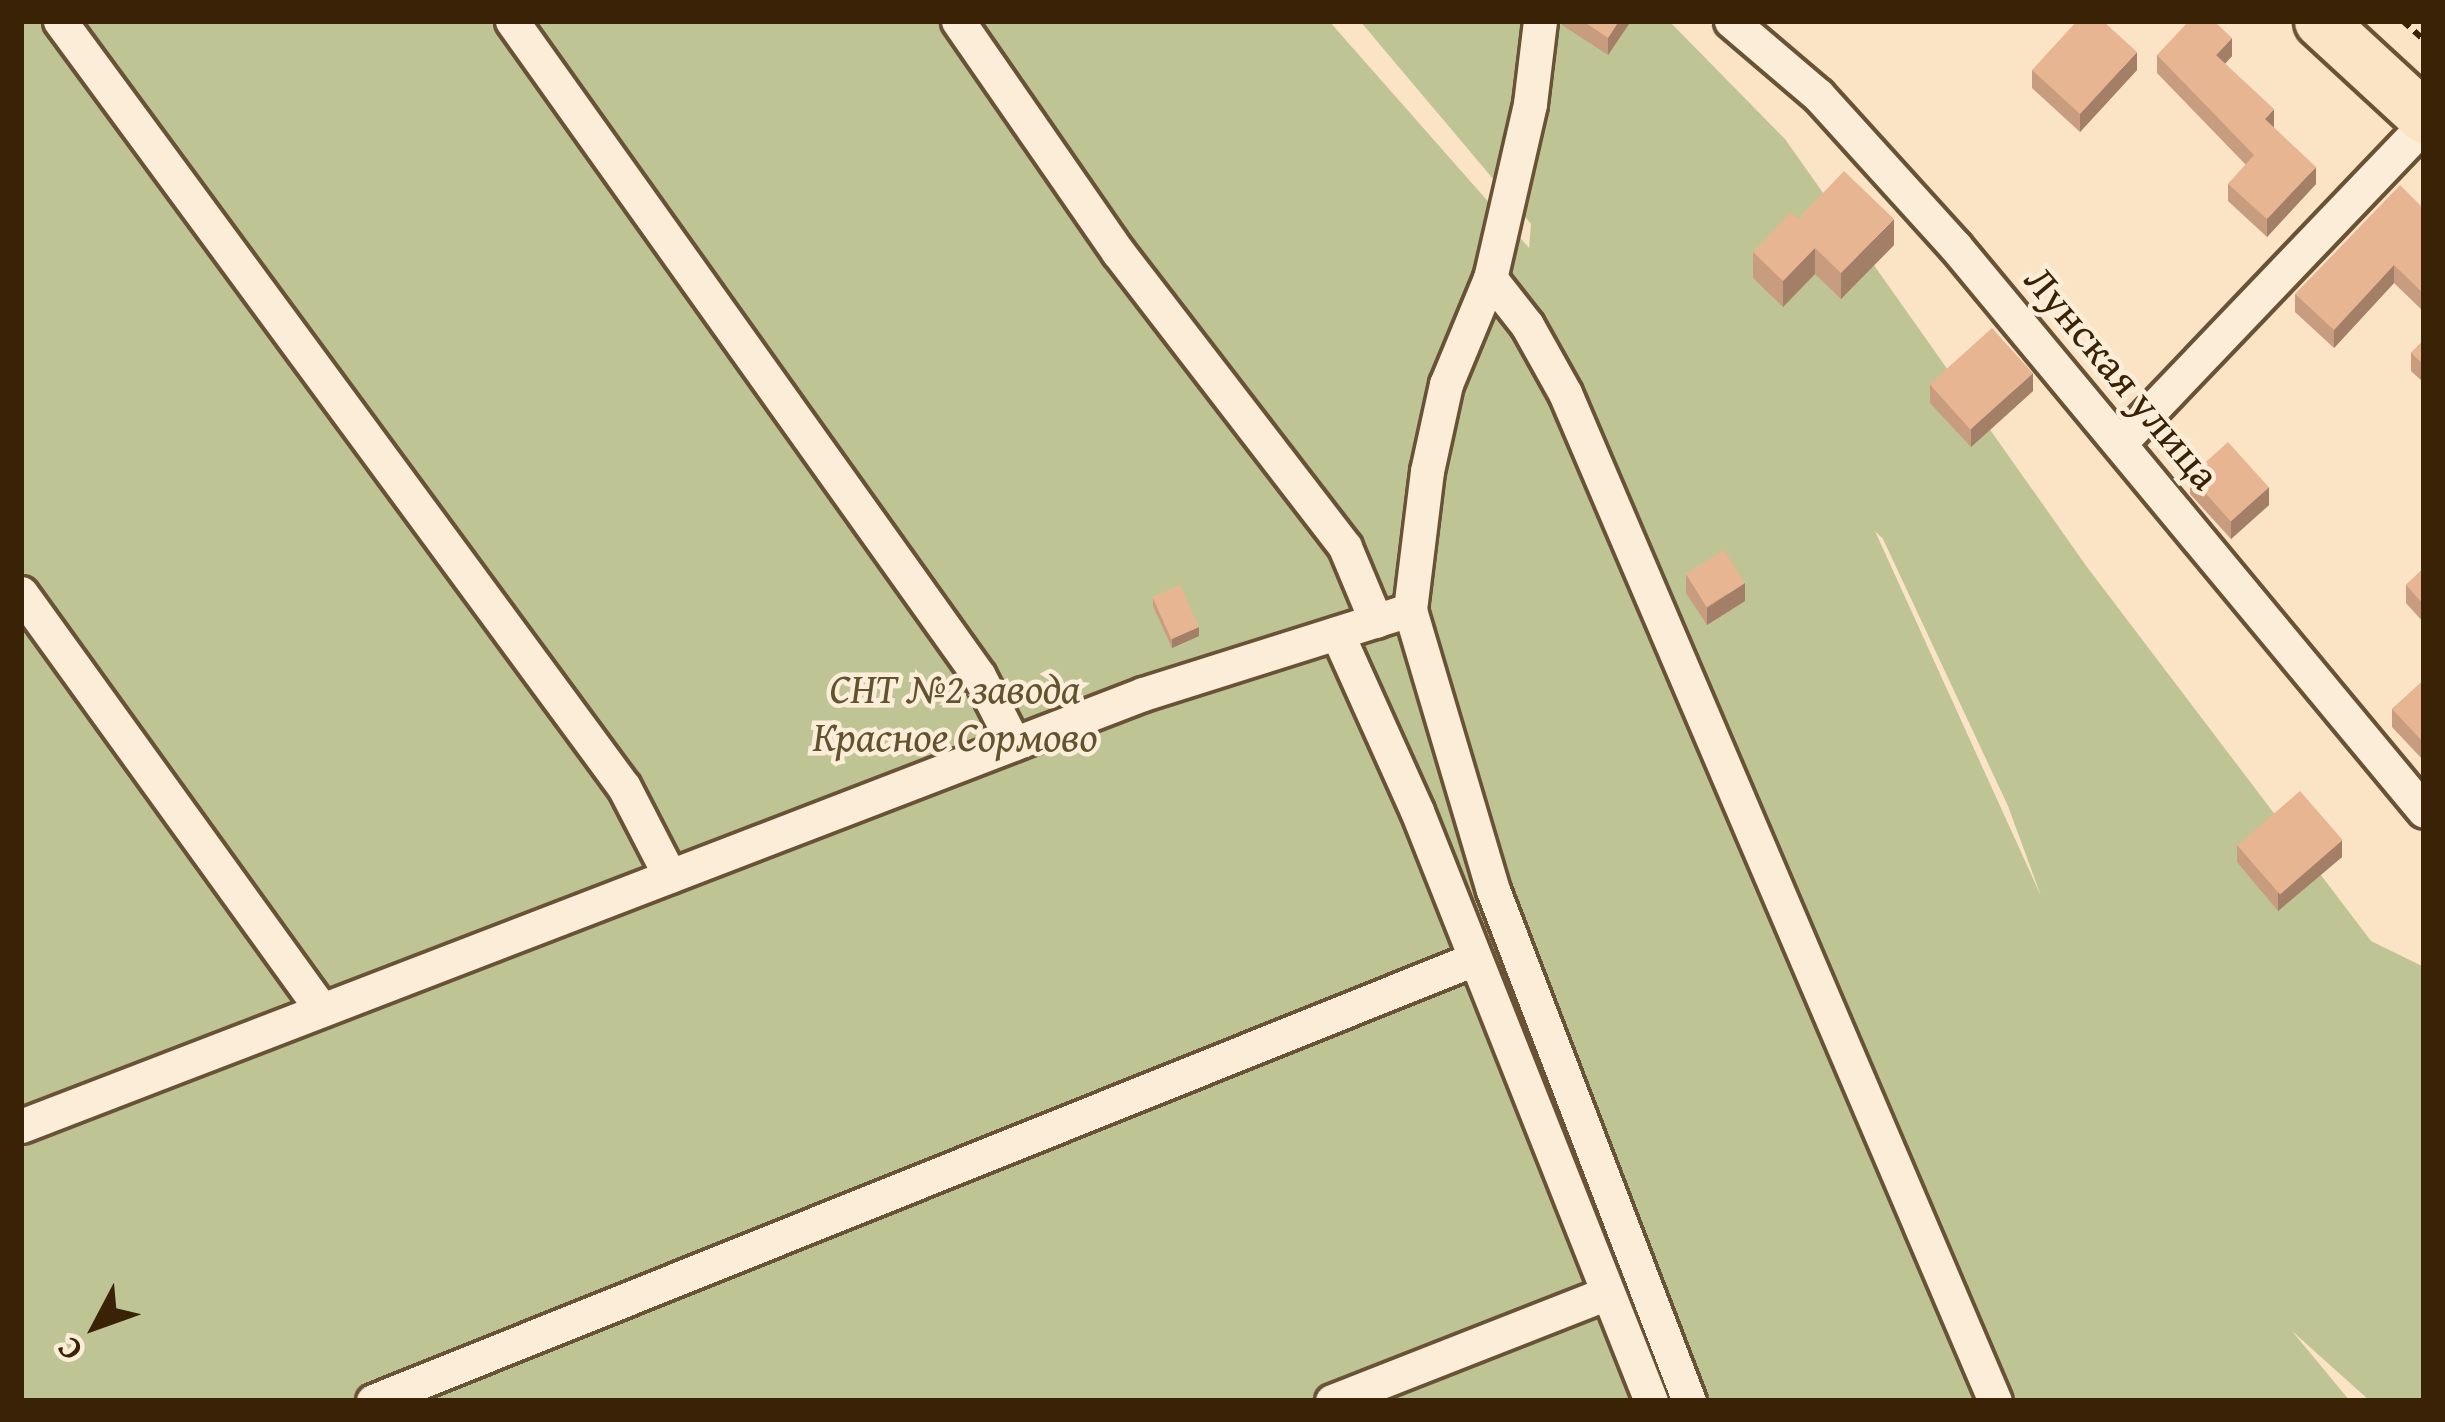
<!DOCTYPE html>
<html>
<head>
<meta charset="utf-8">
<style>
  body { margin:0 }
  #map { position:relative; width:2445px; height:1422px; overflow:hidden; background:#fae4c5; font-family:"Gentium Book Plus",serif }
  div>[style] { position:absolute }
  .green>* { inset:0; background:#bfc494 }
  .path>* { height:6px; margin-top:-3px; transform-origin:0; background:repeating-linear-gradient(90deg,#392205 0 9px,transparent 0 15px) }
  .roads { filter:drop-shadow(3px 0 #695235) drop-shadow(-3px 0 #695235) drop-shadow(0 3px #695235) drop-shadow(0 -3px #695235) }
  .minor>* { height:33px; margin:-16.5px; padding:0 16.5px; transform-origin:16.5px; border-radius:16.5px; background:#fcedd9 }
  .primary>* { height:51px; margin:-25.5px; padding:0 25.5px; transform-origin:25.5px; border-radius:25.5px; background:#fae4c5 }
  .wall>* { inset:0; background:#c89c7e }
  .shaded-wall>* { inset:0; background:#a27f66 }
  .building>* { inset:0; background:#e8b592; transform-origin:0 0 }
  span { translate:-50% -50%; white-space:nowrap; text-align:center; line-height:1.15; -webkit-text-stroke:9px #fcedd9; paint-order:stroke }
  .street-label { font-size:42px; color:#392205 }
  .park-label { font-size:42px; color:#615330; font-style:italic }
  .frame { position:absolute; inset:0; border:24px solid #392205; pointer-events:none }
  .north { position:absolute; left:36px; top:1266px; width:120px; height:120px; -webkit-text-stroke:9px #fcedd9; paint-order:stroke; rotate:229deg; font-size:33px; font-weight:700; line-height:48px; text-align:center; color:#392205 }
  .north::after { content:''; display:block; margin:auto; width:42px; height:54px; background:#392205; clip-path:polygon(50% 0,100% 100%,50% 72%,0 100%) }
</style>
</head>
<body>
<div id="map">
  <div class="green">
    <div style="clip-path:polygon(evenodd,21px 21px,1329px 21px,1529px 248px,1531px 224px,1360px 21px,1669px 21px,1785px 139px,2087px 567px,2371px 941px,2424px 967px,2424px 1401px,2370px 1401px,2292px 1331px,2350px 1401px,21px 1401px,21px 21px,1875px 531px,1883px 539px,2008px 806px,2041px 896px,1875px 531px)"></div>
  </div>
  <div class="path">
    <div style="left:2403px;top:21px;width:28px;rotate:42deg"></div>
  </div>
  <div class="roads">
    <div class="minor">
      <div style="left:60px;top:21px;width:951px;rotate:53.64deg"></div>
      <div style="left:624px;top:787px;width:100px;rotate:62.7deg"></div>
      <div style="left:512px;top:21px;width:804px;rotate:54.51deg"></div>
      <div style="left:979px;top:676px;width:76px;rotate:62.8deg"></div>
      <div style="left:958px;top:21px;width:281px;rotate:55.3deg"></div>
      <div style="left:1118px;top:252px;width:372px;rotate:52.4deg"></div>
      <div style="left:1345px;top:547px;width:80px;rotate:67.3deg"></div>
      <div style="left:1540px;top:21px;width:84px;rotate:96.9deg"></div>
      <div style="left:1530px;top:104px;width:179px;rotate:102.9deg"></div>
      <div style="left:1490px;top:278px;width:115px;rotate:112.5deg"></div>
      <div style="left:1446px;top:384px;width:89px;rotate:102.3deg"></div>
      <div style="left:1427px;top:471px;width:140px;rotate:97deg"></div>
      <div style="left:1410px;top:610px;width:292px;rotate:73.5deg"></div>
      <div style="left:1493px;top:890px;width:547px;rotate:69.02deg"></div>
      <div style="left:1731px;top:21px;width:114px;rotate:40.4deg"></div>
      <div style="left:1818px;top:95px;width:204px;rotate:47.8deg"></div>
      <div style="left:1955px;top:246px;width:734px;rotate:50.3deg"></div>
      <div style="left:1490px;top:278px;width:60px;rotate:51.8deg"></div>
      <div style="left:1527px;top:325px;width:78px;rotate:60.8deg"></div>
      <div style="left:1565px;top:393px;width:1096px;rotate:66.9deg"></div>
      <div style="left:2120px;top:443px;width:440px;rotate:-46.3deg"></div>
      <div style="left:21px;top:593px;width:514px;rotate:54.18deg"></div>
      <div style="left:1337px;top:633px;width:195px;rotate:65.8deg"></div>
      <div style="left:1417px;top:811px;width:635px;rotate:68.37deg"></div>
      <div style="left:21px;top:1126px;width:1202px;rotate:-21.06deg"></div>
      <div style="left:1143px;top:694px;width:280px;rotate:-17.5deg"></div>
      <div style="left:373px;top:1401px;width:1186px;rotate:-21.87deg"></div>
      <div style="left:1332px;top:1401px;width:296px;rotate:-21.4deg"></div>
    </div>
    <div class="primary">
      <div style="left:2320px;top:21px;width:142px;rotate:42.7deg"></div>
    </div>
  </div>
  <div class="wall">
    <div style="clip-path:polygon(1562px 21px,1631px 21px,1608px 55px,1562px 25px)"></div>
    <div style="clip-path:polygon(2157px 55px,2232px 56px,2225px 64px,2316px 184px,2267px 237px,2228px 201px,2228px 184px,2246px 165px,2157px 73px)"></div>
    <div style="clip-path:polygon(2032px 70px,2137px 70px,2080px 132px,2032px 88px)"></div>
    <div style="clip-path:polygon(2424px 209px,2424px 312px,2394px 283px,2334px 348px,2295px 312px,2295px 294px)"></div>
    <div style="clip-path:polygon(1798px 219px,1894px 245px,1841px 299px,1815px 274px,1783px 307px,1753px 278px,1753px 252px)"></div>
    <div style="clip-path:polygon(2424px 340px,2424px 383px,2411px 371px,2411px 353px)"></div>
    <div style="clip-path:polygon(1930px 385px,2033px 391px,1971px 447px,1930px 403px)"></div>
    <div style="clip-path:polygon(2190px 476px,2269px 505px,2231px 539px,2190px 494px)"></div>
    <div style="clip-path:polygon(2424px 568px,2424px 623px,2406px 603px,2406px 585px)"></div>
    <div style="clip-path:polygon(1686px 575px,1745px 601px,1707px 625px,1686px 593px)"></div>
    <div style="clip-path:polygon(1153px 597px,1199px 636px,1172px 648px,1153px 606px)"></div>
    <div style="clip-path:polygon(2424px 680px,2424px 761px,2392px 727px,2392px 709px)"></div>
    <div style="clip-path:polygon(2237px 845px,2342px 857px,2278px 911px,2237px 862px)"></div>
  </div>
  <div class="shaded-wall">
    <div style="clip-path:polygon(1619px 21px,1631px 21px,1608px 55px,1608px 38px)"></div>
    <div style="clip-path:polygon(2232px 38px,2232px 56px,2216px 73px,2216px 55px)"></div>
    <div style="clip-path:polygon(2137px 52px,2137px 70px,2080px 132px,2080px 114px)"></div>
    <div style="clip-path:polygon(2274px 109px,2274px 127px,2265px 137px,2265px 119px)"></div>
    <div style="clip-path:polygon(2316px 167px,2316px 184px,2267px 237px,2267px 219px)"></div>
    <div style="clip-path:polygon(1894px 219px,1894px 245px,1841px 299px,1841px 273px)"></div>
    <div style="clip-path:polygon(1815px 248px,1815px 274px,1783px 307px,1783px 281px)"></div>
    <div style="clip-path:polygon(2394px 265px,2394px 283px,2334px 348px,2334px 330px)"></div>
    <div style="clip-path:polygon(2033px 373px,2033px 391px,1971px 447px,1971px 429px)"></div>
    <div style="clip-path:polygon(2269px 487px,2269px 505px,2231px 539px,2231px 521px)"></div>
    <div style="clip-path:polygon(1745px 583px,1745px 601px,1707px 625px,1707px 608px)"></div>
    <div style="clip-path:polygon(1199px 627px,1199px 636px,1172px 648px,1172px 639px)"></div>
    <div style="clip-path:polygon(2342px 840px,2342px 857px,2278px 911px,2278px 893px)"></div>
  </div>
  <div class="building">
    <div style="clip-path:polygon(1583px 21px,1619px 21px,1608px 38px)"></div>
    <div style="clip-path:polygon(2077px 21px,2103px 21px,2137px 52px,2080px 114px,2032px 70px)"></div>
    <div style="clip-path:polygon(2189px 21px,2214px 21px,2232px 38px,2216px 55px,2274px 109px,2265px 119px,2316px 167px,2267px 219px,2228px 184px,2254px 155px,2157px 55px)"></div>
    <div style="clip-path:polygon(1844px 171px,1894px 219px,1841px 273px,1815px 248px,1783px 281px,1753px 252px,1791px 212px,1798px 219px)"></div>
    <div style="clip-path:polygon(2400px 185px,2424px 209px,2424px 294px,2394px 265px,2334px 330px,2295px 294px)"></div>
    <div style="left:1992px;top:328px;width:61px;height:84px;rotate:48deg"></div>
    <div style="clip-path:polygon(2424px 340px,2424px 365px,2411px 353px)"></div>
    <div style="left:2228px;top:442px;width:61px;height:51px;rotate:48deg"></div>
    <div style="left:1724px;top:550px;width:39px;height:45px;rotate:58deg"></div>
    <div style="clip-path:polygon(2424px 568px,2424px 605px,2406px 585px)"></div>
    <div style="left:1180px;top:585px;width:46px;height:30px;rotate:66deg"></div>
    <div style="clip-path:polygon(2424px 680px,2424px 743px,2392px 709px)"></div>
    <div style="left:2300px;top:791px;width:65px;height:83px;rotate:49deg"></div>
  </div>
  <div class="street-label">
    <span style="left:2123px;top:377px;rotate:50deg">Лунская улица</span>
  </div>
  <div class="park-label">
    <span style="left:955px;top:712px">СНТ №2 завода<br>Красное Сормово</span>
  </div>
  <div class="frame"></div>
  <div class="north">С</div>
</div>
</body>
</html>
